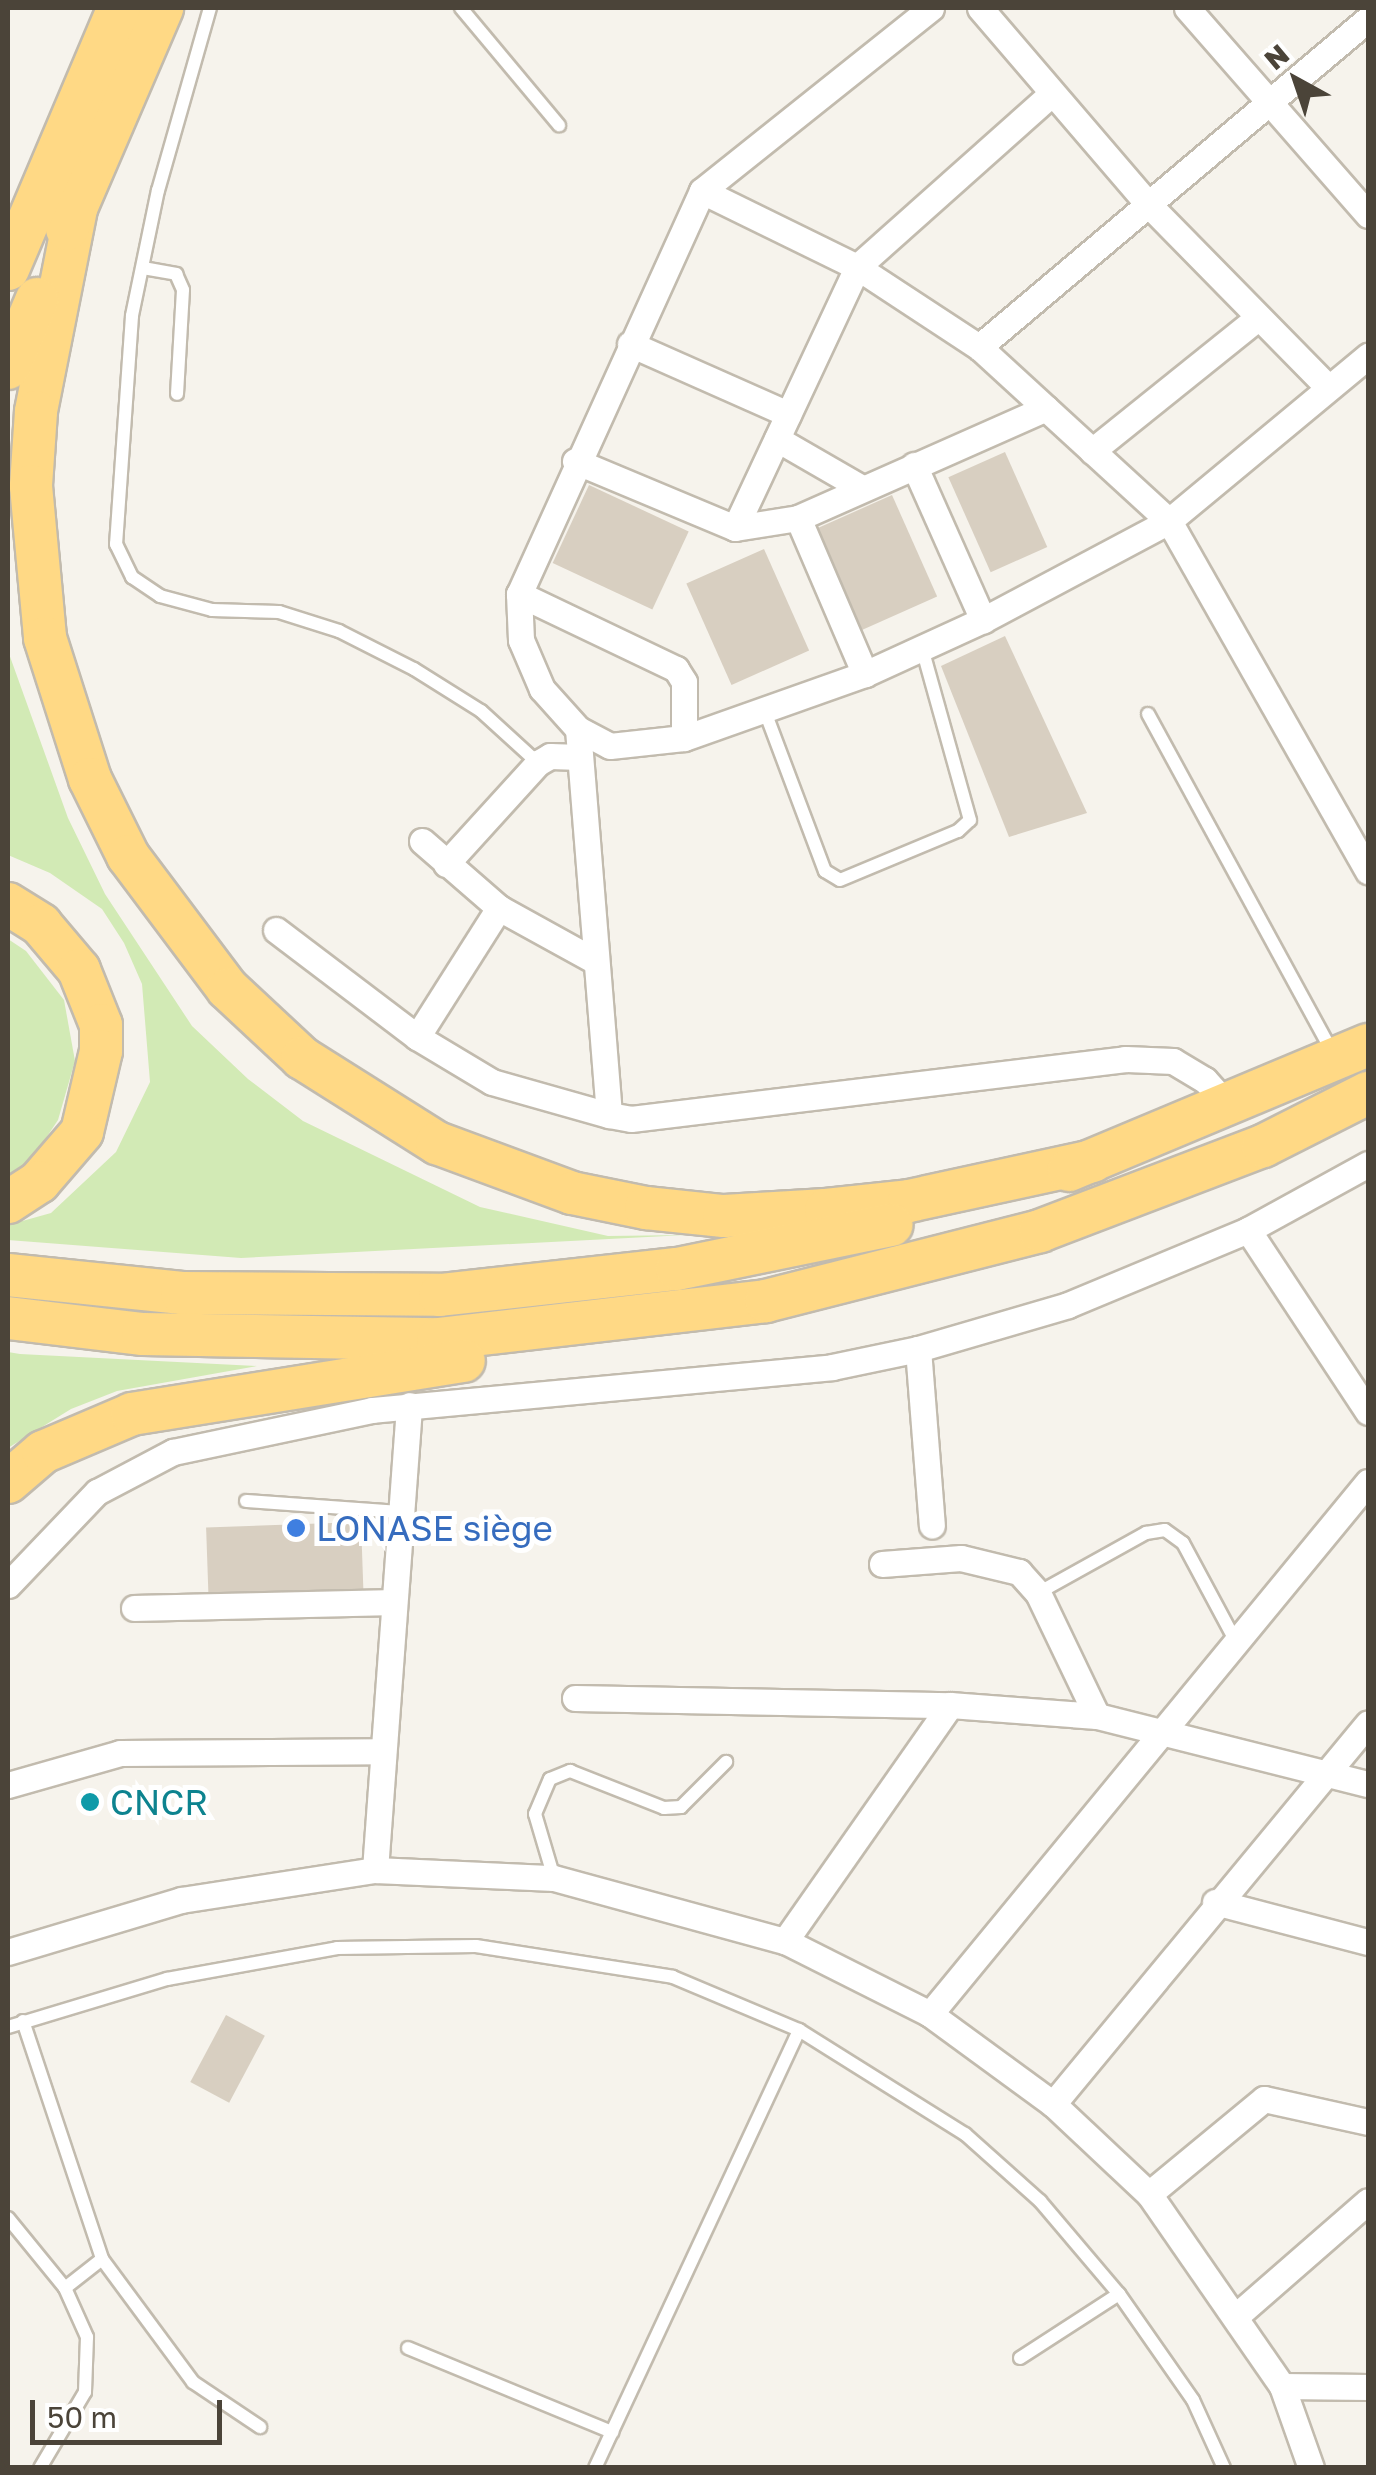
<!DOCTYPE html>
<html>
<head>
<meta charset="utf-8">
<style>
  body { margin:0 }
  #map { position:relative; width:1376px; height:2475px; overflow:hidden; background:#f6f3ec; font-family:"Golos Text",sans-serif }
  div>[style] { position:absolute }
  .green>* { inset:0; background:#d2eab5 }
  .building>* { inset:0; background:#d8cfc1; transform-origin:0 0 }
  .roads { filter:drop-shadow(2px 0 #c2bbae) drop-shadow(-2px 0 #c2bbae) drop-shadow(0 2px #c2bbae) drop-shadow(0 -2px #c2bbae) }
  .service>* { height:12px; margin:-6px; padding:0 6px; transform-origin:6px; border-radius:6px; background:#fff }
  .minor>* { height:25px; margin:-12.5px; padding:0 12.5px; transform-origin:12.5px; border-radius:12.5px; background:#fff }
  .trunk>* { height:42px; margin:-21px; padding:0 21px; transform-origin:21px; border-radius:21px; background:#ffd985 }
  .dots>* { width:28px; height:28px; translate:-50% -50%; box-sizing:border-box; border:5px solid #fff; border-radius:50% }
  span { translate:-50% -50%; white-space:nowrap; text-align:center; line-height:1.15; -webkit-text-stroke:10px #fff; paint-order:stroke }
  .shop-label { font-size:35px; color:#366cbe }
  .left { translate:0 -50%; text-align:left }
  .culture-label { font-size:35px; color:#0d838f }
  .frame { position:absolute; inset:0; border:10px solid #4b4439; pointer-events:none }
  .north { position:absolute; left:1246px; top:30px; width:100px; height:100px; -webkit-text-stroke:8px #fff; paint-order:stroke; rotate:320deg; font-size:28px; font-weight:700; line-height:40px; text-align:center; color:#4b4439 }
  .north::after { content:''; display:block; margin:auto; width:35px; height:45px; background:#4b4439; clip-path:polygon(50% 0,100% 100%,50% 72%,0 100%) }
  .scale { position:absolute; left:30px; top:2400px; width:192px; height:45px; box-sizing:border-box; border:5px solid #4b4439; border-top:0; padding-left:12px; font-size:30px; line-height:35px; white-space:nowrap; color:#4b4439; -webkit-text-stroke:8px #fff; paint-order:stroke }
</style>
</head>
<body>
<div id="map">
  <div class="green">
    <div style="clip-path:polygon(8px 651px,68px 818px,105px 894px,192px 1026px,248px 1079px,303px 1121px,480px 1207px,608px 1236px,686px 1235px,241px 1258px,8px 1240px,8px 1225px,51px 1213px,116px 1152px,150px 1082px,142px 984px,124px 943px,102px 909px,50px 873px,8px 855px)"></div>
    <div style="clip-path:polygon(8px 939px,26px 951px,64px 1000px,75px 1061px,58px 1120px,28px 1165px,8px 1181px)"></div>
    <div style="clip-path:polygon(8px 1352px,20px 1354px,257px 1366px,117px 1391px,71px 1409px,8px 1448px)"></div>
  </div>
  <div class="building">
    <div style="left:1005px;top:452px;width:104px;height:62px;rotate:66deg"></div>
    <div style="left:589px;top:485px;width:110px;height:86px;rotate:25deg"></div>
    <div style="left:892px;top:495px;width:111px;height:86px;rotate:66deg"></div>
    <div style="left:764px;top:549px;width:111px;height:85px;rotate:66deg"></div>
    <div style="clip-path:polygon(1005px 636px,1087px 813px,1009px 837px,941px 666px)"></div>
    <div style="left:361px;top:1522px;width:67px;height:155px;rotate:88deg"></div>
    <div style="left:226px;top:2015px;width:44px;height:76px;rotate:28deg"></div>
  </div>
  <div class="roads">
    <div class="service">
      <div style="left:210px;top:8px;width:189px;rotate:105.9deg"></div>
      <div style="left:158px;top:190px;width:129px;rotate:101.7deg"></div>
      <div style="left:132px;top:316px;width:229px;rotate:94deg"></div>
      <div style="left:116px;top:544px;width:37px;rotate:64deg"></div>
      <div style="left:132px;top:577px;width:34px;rotate:34deg"></div>
      <div style="left:160px;top:596px;width:54px;rotate:15.1deg"></div>
      <div style="left:212px;top:610px;width:67px;rotate:1.7deg"></div>
      <div style="left:279px;top:612px;width:63px;rotate:17.6deg"></div>
      <div style="left:339px;top:631px;width:84px;rotate:26.9deg"></div>
      <div style="left:414px;top:669px;width:79px;rotate:32.1deg"></div>
      <div style="left:481px;top:711px;width:77px;rotate:42.4deg"></div>
      <div style="left:461px;top:8px;width:153px;rotate:50.1deg"></div>
      <div style="left:143px;top:268px;width:34px;rotate:10deg"></div>
      <div style="left:176px;top:274px;width:17px;rotate:66deg"></div>
      <div style="left:183px;top:290px;width:104px;rotate:93.3deg"></div>
      <div style="left:764px;top:709px;width:173px;rotate:69.4deg"></div>
      <div style="left:825px;top:871px;width:17px;rotate:31deg"></div>
      <div style="left:840px;top:880px;width:128px;rotate:-22.6deg"></div>
      <div style="left:958px;top:831px;width:16px;rotate:-43deg"></div>
      <div style="left:970px;top:820px;width:179px;rotate:-105.6deg"></div>
      <div style="left:1148px;top:714px;width:388px;rotate:61.4deg"></div>
      <div style="left:246px;top:1501px;width:155px;rotate:4.1deg"></div>
      <div style="left:1038px;top:1593px;width:124px;rotate:-29.1deg"></div>
      <div style="left:1146px;top:1533px;width:19px;rotate:-9deg"></div>
      <div style="left:1165px;top:1530px;width:22px;rotate:36deg"></div>
      <div style="left:1183px;top:1543px;width:112px;rotate:61.8deg"></div>
      <div style="left:554px;top:1878px;width:67px;rotate:-106.5deg"></div>
      <div style="left:535px;top:1814px;width:38px;rotate:-67deg"></div>
      <div style="left:550px;top:1779px;width:22px;rotate:-22deg"></div>
      <div style="left:570px;top:1771px;width:101px;rotate:21.5deg"></div>
      <div style="left:664px;top:1808px;width:17px;rotate:-3deg"></div>
      <div style="left:681px;top:1807px;width:64px;rotate:-45deg"></div>
      <div style="left:23px;top:2021px;width:251px;rotate:71.6deg"></div>
      <div style="left:102px;top:2259px;width:47px;rotate:141.9deg"></div>
      <div style="left:8px;top:2027px;width:166px;rotate:-16.8deg"></div>
      <div style="left:167px;top:1979px;width:173px;rotate:-10.3deg"></div>
      <div style="left:337px;top:1948px;width:139px;rotate:-0.8deg"></div>
      <div style="left:476px;top:1946px;width:199px;rotate:8.9deg"></div>
      <div style="left:673px;top:1977px;width:137px;rotate:22.8deg"></div>
      <div style="left:799px;top:2030px;width:196px;rotate:32.1deg"></div>
      <div style="left:965px;top:2134px;width:101px;rotate:41.8deg"></div>
      <div style="left:1040px;top:2201px;width:122px;rotate:49.7deg"></div>
      <div style="left:1119px;top:2294px;width:129px;rotate:55.1deg"></div>
      <div style="left:1193px;top:2400px;width:75px;rotate:65.5deg"></div>
      <div style="left:8px;top:2218px;width:90px;rotate:50.8deg"></div>
      <div style="left:65px;top:2288px;width:54px;rotate:65.8deg"></div>
      <div style="left:87px;top:2337px;width:55px;rotate:92.1deg"></div>
      <div style="left:85px;top:2392px;width:88px;rotate:120.6deg"></div>
      <div style="left:102px;top:2259px;width:153px;rotate:53.5deg"></div>
      <div style="left:193px;top:2382px;width:81px;rotate:33.9deg"></div>
      <div style="left:408px;top:2348px;width:221px;rotate:22.4deg"></div>
      <div style="left:1020px;top:2358px;width:118px;rotate:-32.9deg"></div>
      <div style="left:595px;top:2468px;width:483px;rotate:-65deg"></div>
    </div>
    <div class="minor">
      <div style="left:931px;top:8px;width:293px;rotate:141.4deg"></div>
      <div style="left:702px;top:191px;width:443px;rotate:114.4deg"></div>
      <div style="left:519px;top:594px;width:46px;rotate:87.5deg"></div>
      <div style="left:521px;top:640px;width:53px;rotate:66.8deg"></div>
      <div style="left:542px;top:689px;width:54px;rotate:48deg"></div>
      <div style="left:578px;top:729px;width:36px;rotate:28deg"></div>
      <div style="left:610px;top:746px;width:74px;rotate:-6.2deg"></div>
      <div style="left:684px;top:738px;width:192px;rotate:-19.5deg"></div>
      <div style="left:865px;top:674px;width:130px;rotate:-24.6deg"></div>
      <div style="left:983px;top:620px;width:211px;rotate:-28deg"></div>
      <div style="left:1169px;top:521px;width:259px;rotate:-39.7deg"></div>
      <div style="left:980px;top:8px;width:261px;rotate:49.4deg"></div>
      <div style="left:1150px;top:206px;width:254px;rotate:45.5deg"></div>
      <div style="left:1187px;top:8px;width:275px;rotate:48.8deg"></div>
      <div style="left:702px;top:191px;width:173px;rotate:26.1deg"></div>
      <div style="left:857px;top:267px;width:146px;rotate:33.3deg"></div>
      <div style="left:979px;top:347px;width:258px;rotate:42.5deg"></div>
      <div style="left:1169px;top:521px;width:403px;rotate:60.4deg"></div>
      <div style="left:630px;top:344px;width:173px;rotate:23.9deg"></div>
      <div style="left:979px;top:347px;width:509px;rotate:-40.14deg"></div>
      <div style="left:777px;top:439px;width:98px;rotate:30deg"></div>
      <div style="left:1092px;top:451px;width:211px;rotate:-38.8deg"></div>
      <div style="left:575px;top:461px;width:173px;rotate:22.7deg"></div>
      <div style="left:735px;top:528px;width:64px;rotate:-9deg"></div>
      <div style="left:798px;top:518px;width:271px;rotate:-23.9deg"></div>
      <div style="left:914px;top:465px;width:170px;rotate:66deg"></div>
      <div style="left:798px;top:518px;width:170px;rotate:66.8deg"></div>
      <div style="left:735px;top:528px;width:288px;rotate:-64.9deg"></div>
      <div style="left:857px;top:267px;width:260px;rotate:-41.7deg"></div>
      <div style="left:519px;top:594px;width:174px;rotate:25.5deg"></div>
      <div style="left:676px;top:669px;width:15px;rotate:58deg"></div>
      <div style="left:684px;top:682px;width:56px;rotate:90deg"></div>
      <div style="left:578px;top:729px;width:387px;rotate:85.4deg"></div>
      <div style="left:609px;top:1115px;width:22px;rotate:10deg"></div>
      <div style="left:631px;top:1119px;width:498px;rotate:-6.9deg"></div>
      <div style="left:1125px;top:1059px;width:48px;rotate:2.4deg"></div>
      <div style="left:1173px;top:1061px;width:37px;rotate:31deg"></div>
      <div style="left:1205px;top:1080px;width:38px;rotate:48deg"></div>
      <div style="left:422px;top:841px;width:102px;rotate:41deg"></div>
      <div style="left:499px;top:908px;width:110px;rotate:28.9deg"></div>
      <div style="left:446px;top:864px;width:137px;rotate:-47.7deg"></div>
      <div style="left:538px;top:763px;width:14px;rotate:-30deg"></div>
      <div style="left:550px;top:756px;width:30px;rotate:2deg"></div>
      <div style="left:276px;top:930px;width:177px;rotate:37.2deg"></div>
      <div style="left:417px;top:1037px;width:87px;rotate:31deg"></div>
      <div style="left:492px;top:1082px;width:122px;rotate:15.8deg"></div>
      <div style="left:417px;top:1037px;width:153px;rotate:-57.6deg"></div>
      <div style="left:1248px;top:1230px;width:218px;rotate:56.6deg"></div>
      <div style="left:918px;top:1349px;width:177px;rotate:85.5deg"></div>
      <div style="left:882px;top:1564px;width:79px;rotate:-4.3deg"></div>
      <div style="left:961px;top:1558px;width:60px;rotate:13.6deg"></div>
      <div style="left:1019px;top:1572px;width:28px;rotate:48deg"></div>
      <div style="left:1038px;top:1593px;width:136px;rotate:64.4deg"></div>
      <div style="left:8px;top:1585px;width:129px;rotate:-46.3deg"></div>
      <div style="left:97px;top:1492px;width:86px;rotate:-27.8deg"></div>
      <div style="left:173px;top:1452px;width:203px;rotate:-11.9deg"></div>
      <div style="left:372px;top:1410px;width:462px;rotate:-5.3deg"></div>
      <div style="left:832px;top:1367px;width:88px;rotate:-11.8deg"></div>
      <div style="left:918px;top:1349px;width:156px;rotate:-16.3deg"></div>
      <div style="left:1068px;top:1305px;width:195px;rotate:-22.6deg"></div>
      <div style="left:1248px;top:1230px;width:137px;rotate:-28.8deg"></div>
      <div style="left:134px;top:1608px;width:260px;rotate:-1.3deg"></div>
      <div style="left:575px;top:1698px;width:375px;rotate:1.1deg"></div>
      <div style="left:950px;top:1705px;width:147px;rotate:4.3deg"></div>
      <div style="left:1097px;top:1716px;width:279px;rotate:14.1deg"></div>
      <div style="left:8px;top:1785px;width:116px;rotate:-15.9deg"></div>
      <div style="left:120px;top:1753px;width:263px;rotate:-0.4deg"></div>
      <div style="left:375px;top:1870px;width:466px;rotate:-85.8deg"></div>
      <div style="left:1215px;top:1902px;width:158px;rotate:14.7deg"></div>
      <div style="left:785px;top:1941px;width:288px;rotate:-55deg"></div>
      <div style="left:8px;top:1952px;width:181px;rotate:-16.7deg"></div>
      <div style="left:181px;top:1900px;width:196px;rotate:-8.8deg"></div>
      <div style="left:375px;top:1870px;width:179px;rotate:2.6deg"></div>
      <div style="left:554px;top:1878px;width:239px;rotate:15.3deg"></div>
      <div style="left:785px;top:1941px;width:162px;rotate:26.7deg"></div>
      <div style="left:930px;top:2014px;width:152px;rotate:36.2deg"></div>
      <div style="left:1053px;top:2104px;width:132px;rotate:43.2deg"></div>
      <div style="left:1149px;top:2194px;width:234px;rotate:55.3deg"></div>
      <div style="left:1282px;top:2386px;width:87px;rotate:70.5deg"></div>
      <div style="left:930px;top:2014px;width:689px;rotate:-50.54deg"></div>
      <div style="left:1053px;top:2104px;width:494px;rotate:-50.4deg"></div>
      <div style="left:1149px;top:2194px;width:149px;rotate:-39.6deg"></div>
      <div style="left:1264px;top:2099px;width:107px;rotate:12.5deg"></div>
      <div style="left:1235px;top:2317px;width:176px;rotate:-41.1deg"></div>
      <div style="left:1282px;top:2386px;width:86px;rotate:0.7deg"></div>
    </div>
    <div class="trunk">
      <div style="left:77px;top:204px;width:212px;rotate:101.2deg"></div>
      <div style="left:36px;top:412px;width:74px;rotate:93.9deg"></div>
      <div style="left:31px;top:486px;width:153px;rotate:84.7deg"></div>
      <div style="left:45px;top:638px;width:148px;rotate:72.3deg"></div>
      <div style="left:90px;top:779px;width:86px;rotate:63.7deg"></div>
      <div style="left:128px;top:856px;width:166px;rotate:53.1deg"></div>
      <div style="left:228px;top:989px;width:101px;rotate:43deg"></div>
      <div style="left:302px;top:1058px;width:160px;rotate:32.2deg"></div>
      <div style="left:437px;top:1143px;width:144px;rotate:20.3deg"></div>
      <div style="left:572px;top:1193px;width:76px;rotate:11.5deg"></div>
      <div style="left:646px;top:1208px;width:78px;rotate:5.9deg"></div>
      <div style="left:724px;top:1216px;width:102px;rotate:-3.4deg"></div>
      <div style="left:826px;top:1210px;width:83px;rotate:-6.2deg"></div>
      <div style="left:909px;top:1201px;width:188px;rotate:-12.3deg"></div>
      <div style="left:67px;top:229px;width:241px;rotate:-66.7deg"></div>
      <div style="left:8px;top:269px;width:284px;rotate:-67deg"></div>
      <div style="left:8px;top:368px;width:75px;rotate:-67.2deg"></div>
      <div style="left:8px;top:904px;width:39px;rotate:32deg"></div>
      <div style="left:41px;top:925px;width:59px;rotate:49.8deg"></div>
      <div style="left:79px;top:970px;width:59px;rotate:68.2deg"></div>
      <div style="left:101px;top:1025px;width:26px;rotate:90deg"></div>
      <div style="left:101px;top:1051px;width:83px;rotate:103.2deg"></div>
      <div style="left:82px;top:1132px;width:66px;rotate:130.7deg"></div>
      <div style="left:39px;top:1182px;width:37px;rotate:147deg"></div>
      <div style="left:1069px;top:1170px;width:324px;rotate:-22.7deg"></div>
      <div style="left:8px;top:1275px;width:175px;rotate:5.9deg"></div>
      <div style="left:182px;top:1293px;width:258px;rotate:0.4deg"></div>
      <div style="left:440px;top:1295px;width:238px;rotate:-6.3deg"></div>
      <div style="left:677px;top:1269px;width:219px;rotate:-11.6deg"></div>
      <div style="left:8px;top:1318px;width:136px;rotate:6.8deg"></div>
      <div style="left:143px;top:1334px;width:295px;rotate:1deg"></div>
      <div style="left:438px;top:1339px;width:330px;rotate:-6.6deg"></div>
      <div style="left:766px;top:1301px;width:283px;rotate:-14.3deg"></div>
      <div style="left:1040px;top:1231px;width:239px;rotate:-20.9deg"></div>
      <div style="left:1263px;top:1146px;width:118px;rotate:-26.8deg"></div>
      <div style="left:8px;top:1482px;width:46px;rotate:-40.6deg"></div>
      <div style="left:43px;top:1452px;width:97px;rotate:-23.1deg"></div>
      <div style="left:132px;top:1414px;width:336px;rotate:-9.1deg"></div>
    </div>
  </div>
  <div class="dots">
    <div style="left:296px;top:1528px;background:#3f7fe0"></div>
    <div style="left:90px;top:1802px;background:#0f9aa8"></div>
  </div>
  <div class="shop-label">
    <span class="left" style="left:316px;top:1528px">LONASE siège</span>
  </div>
  <div class="culture-label">
    <span class="left" style="left:110px;top:1802px">CNCR</span>
  </div>
  <div class="frame"></div>
  <div class="north">N</div>
  <div class="scale">50 m</div>
</div>
</body>
</html>
